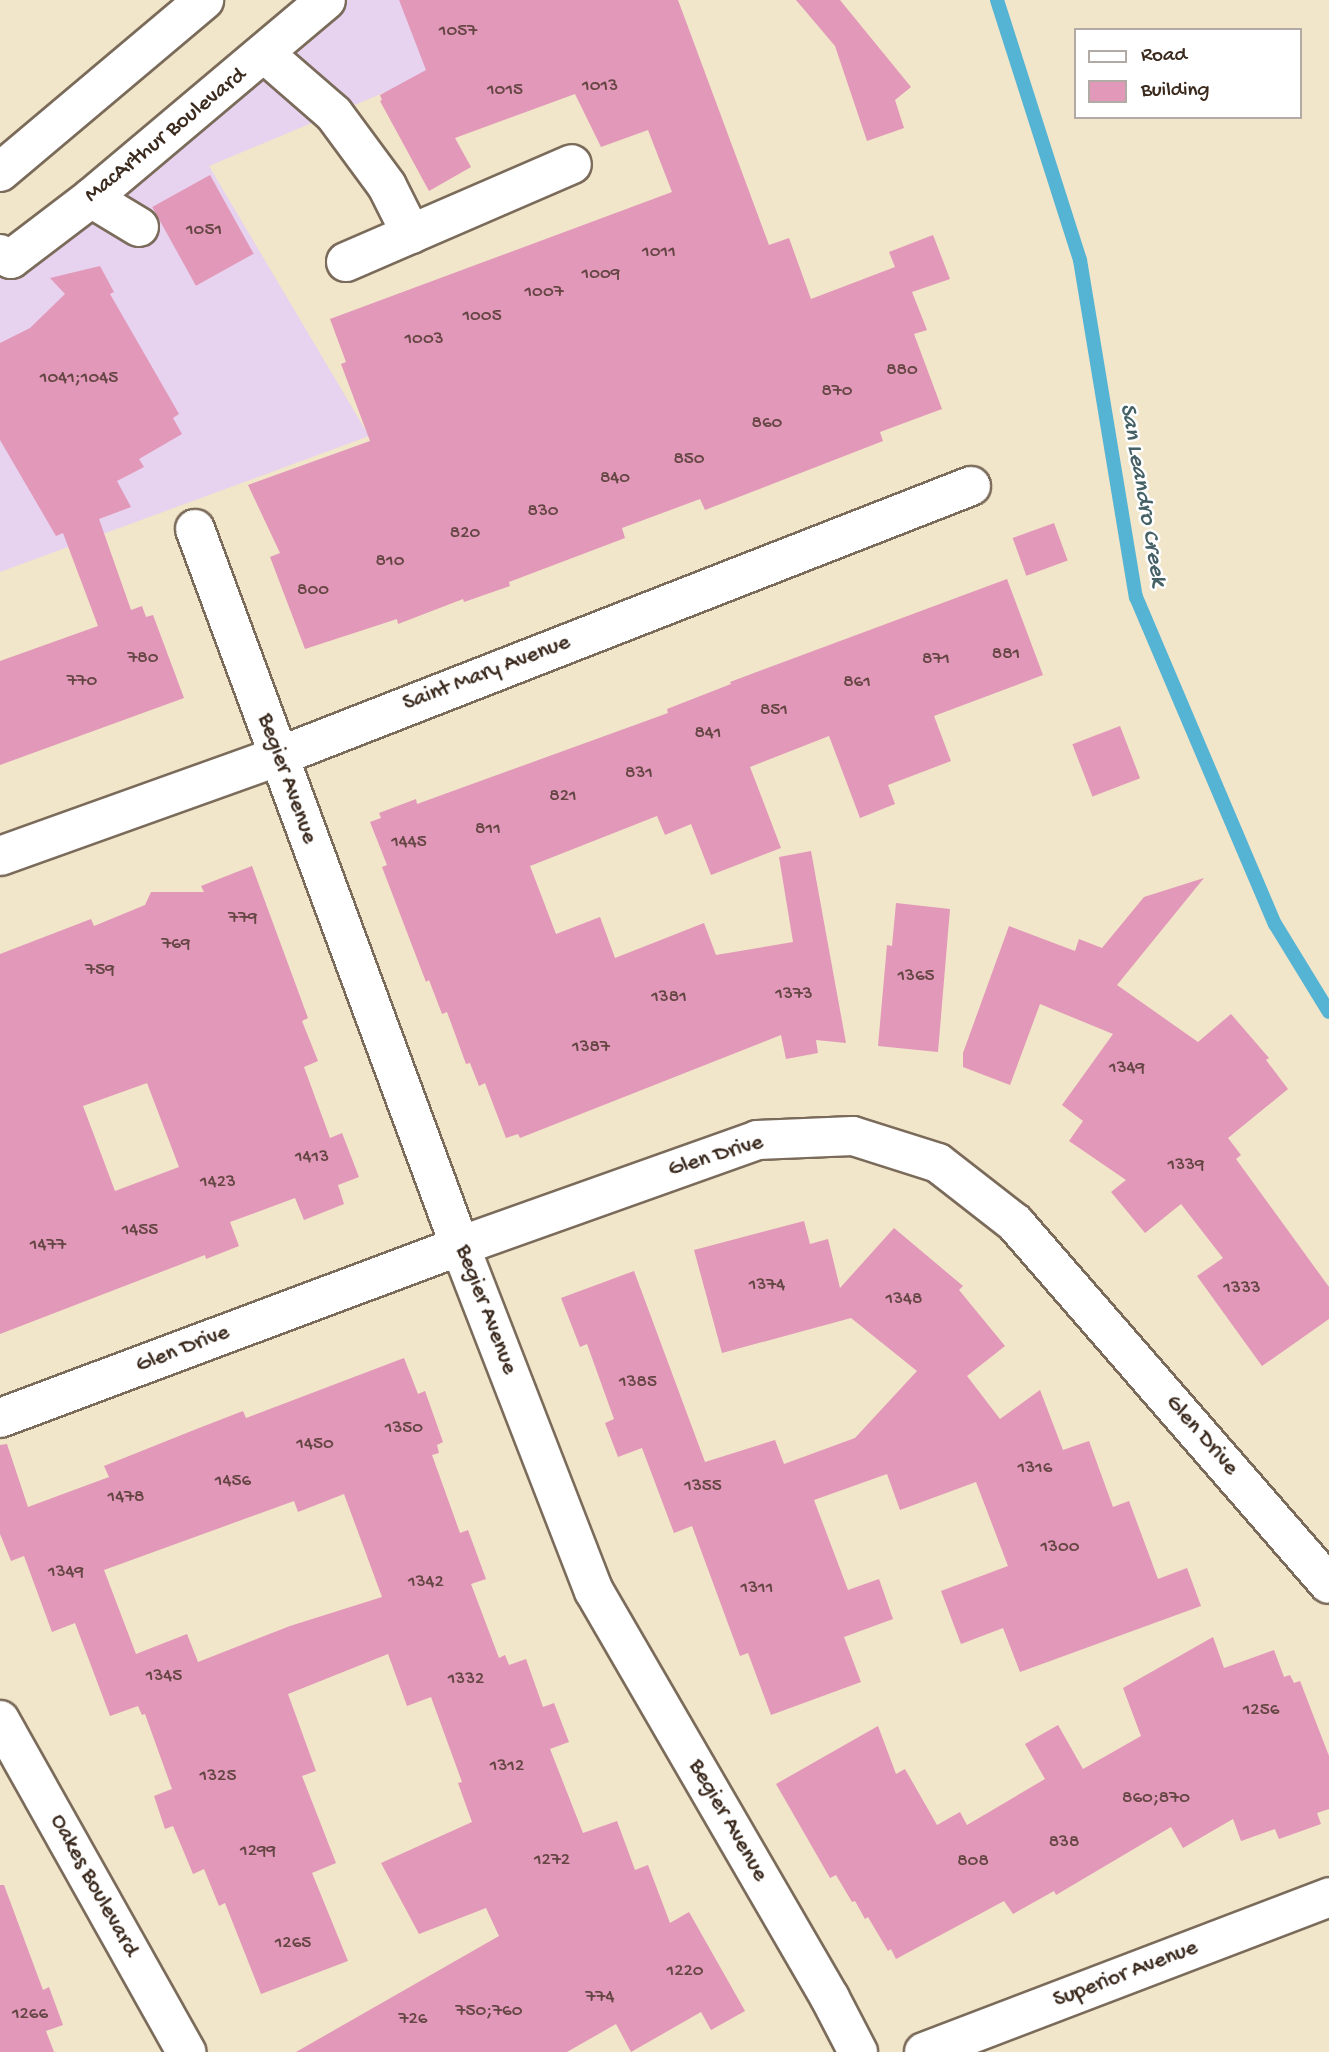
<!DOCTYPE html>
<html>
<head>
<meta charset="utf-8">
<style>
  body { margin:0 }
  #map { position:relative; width:1329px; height:2052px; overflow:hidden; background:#f1e5ca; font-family:"Gochi Hand",sans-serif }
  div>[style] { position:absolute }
  .built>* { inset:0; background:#e7d2ef }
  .stream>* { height:14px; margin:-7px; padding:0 7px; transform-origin:7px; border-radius:7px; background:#55b4d3 }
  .building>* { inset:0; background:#e298b8; transform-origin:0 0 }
  .roads { filter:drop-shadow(2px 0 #7b6b5a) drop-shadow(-2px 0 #7b6b5a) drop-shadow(0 2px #7b6b5a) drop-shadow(0 -2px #7b6b5a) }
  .minor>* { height:38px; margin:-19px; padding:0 19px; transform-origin:19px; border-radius:19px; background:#fff }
  .major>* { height:38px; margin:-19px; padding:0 19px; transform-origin:19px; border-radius:19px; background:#fff }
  span { translate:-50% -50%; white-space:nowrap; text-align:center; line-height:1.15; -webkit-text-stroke:5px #fff; paint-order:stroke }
  .number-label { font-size:19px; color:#654644 }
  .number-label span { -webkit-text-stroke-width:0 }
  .street-label { font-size:23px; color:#3b2a1e }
  .water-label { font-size:24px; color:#456166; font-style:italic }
  .legend { position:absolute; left:1074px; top:28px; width:228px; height:91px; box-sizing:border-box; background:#fff; border:2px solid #b1aaa5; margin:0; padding:9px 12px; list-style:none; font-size:21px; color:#3b2a1e }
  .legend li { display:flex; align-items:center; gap:14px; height:35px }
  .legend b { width:35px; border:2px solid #b1aaa5 }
</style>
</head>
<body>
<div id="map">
  <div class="built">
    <div style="clip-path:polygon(298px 0,605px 0,209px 166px,369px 436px,0 572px,0 255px)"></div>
  </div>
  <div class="stream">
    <div style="left:997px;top:0;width:273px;rotate:72.3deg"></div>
    <div style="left:1080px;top:260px;width:342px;rotate:80.6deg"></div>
    <div style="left:1136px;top:597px;width:355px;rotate:67deg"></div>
    <div style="left:1275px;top:924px;width:103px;rotate:58.5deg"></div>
  </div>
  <div class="building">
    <div style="clip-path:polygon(399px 0,678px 0,769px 245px,789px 238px,811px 299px,895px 267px,889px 252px,933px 235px,950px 279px,912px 292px,927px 330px,914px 334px,942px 409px,880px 432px,883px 441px,705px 510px,700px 499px,622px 528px,625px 538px,509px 582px,510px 586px,464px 602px,463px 599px,398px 624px,397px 619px,305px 649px,270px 557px,280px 553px,248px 485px,370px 441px,341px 364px,346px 362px,330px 319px,672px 192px,648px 130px,601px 147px,575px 94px,455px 138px,471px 167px,429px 191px,380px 101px,382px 100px,380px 95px,426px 70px)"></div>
    <div style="clip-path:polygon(796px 0,840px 0,911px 87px,895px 100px,904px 128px,867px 141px,835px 46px)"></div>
    <div style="left:210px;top:175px;width:90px;height:66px;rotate:61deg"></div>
    <div style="clip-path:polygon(100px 266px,114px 292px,110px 294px,179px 414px,173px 418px,182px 434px,139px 459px,144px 467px,117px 481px,131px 507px,99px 519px,131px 610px,142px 606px,146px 617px,153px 615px,184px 698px,0 765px,0 661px,98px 626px,63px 533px,56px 536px,0 440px,0 343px,30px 328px,65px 294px,50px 278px)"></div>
    <div style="left:1054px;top:523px;width:40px;height:44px;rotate:70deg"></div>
    <div style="clip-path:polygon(1007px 579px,1043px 675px,934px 716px,951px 761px,888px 785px,895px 804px,860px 818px,829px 736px,750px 767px,781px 848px,711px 875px,691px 824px,665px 835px,657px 816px,530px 866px,556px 934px,600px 917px,615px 958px,704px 923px,716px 955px,793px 942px,779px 857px,811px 851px,846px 1043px,816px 1040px,818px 1053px,786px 1059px,781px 1035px,520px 1138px,518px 1134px,506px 1138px,485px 1083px,479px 1086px,470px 1063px,466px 1064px,447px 1012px,442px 1014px,429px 980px,426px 982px,382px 867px,387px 865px,370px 822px,381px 818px,379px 813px,416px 799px,417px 804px,668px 713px,667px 709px,731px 684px,730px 682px)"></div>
    <div style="left:1120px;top:726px;width:56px;height:51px;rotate:69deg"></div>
    <div style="clip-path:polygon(evenodd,252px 866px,308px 1018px,302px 1021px,318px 1061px,304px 1067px,330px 1138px,342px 1133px,359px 1177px,338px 1185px,344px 1204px,304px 1220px,295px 1198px,230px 1222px,239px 1246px,206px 1259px,205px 1255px,0 1334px,0 954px,91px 919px,94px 926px,145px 905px,151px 892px,204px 892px,201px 886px,252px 866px,147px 1083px,179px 1167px,115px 1191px,83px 1106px,147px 1083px)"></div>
    <div style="clip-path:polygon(1204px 878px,1117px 985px,1198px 1042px,1231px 1014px,1269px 1058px,1266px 1060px,1288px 1089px,1228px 1138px,1241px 1155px,1236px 1159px,1329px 1287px,1329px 1319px,1262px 1366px,1197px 1276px,1223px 1258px,1181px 1204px,1145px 1233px,1111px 1192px,1126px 1180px,1069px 1141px,1083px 1121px,1062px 1105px,1113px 1034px,1040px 1004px,1010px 1085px,963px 1067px,963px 1053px,1009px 926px,1075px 951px,1079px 939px,1102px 948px,1144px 897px)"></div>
    <div style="clip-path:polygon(896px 903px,950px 909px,938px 1052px,878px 1046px,887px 945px,892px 946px)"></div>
    <div style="clip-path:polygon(804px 1221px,810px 1244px,828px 1239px,840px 1288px,894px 1228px,963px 1286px,959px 1290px,1005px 1346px,967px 1376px,1000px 1419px,1040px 1390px,1063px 1450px,1089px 1441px,1113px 1507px,1129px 1501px,1158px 1579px,1187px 1568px,1201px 1606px,1020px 1672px,1003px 1628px,961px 1644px,941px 1591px,1008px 1566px,976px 1482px,900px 1510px,887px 1474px,814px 1500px,848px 1590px,879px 1579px,893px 1619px,844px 1637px,861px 1682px,771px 1715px,748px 1653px,740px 1656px,692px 1526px,674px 1533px,642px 1448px,618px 1457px,605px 1423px,614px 1419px,587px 1344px,580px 1347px,561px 1298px,634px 1271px,705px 1462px,775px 1440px,784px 1464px,855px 1438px,917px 1371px,851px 1318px,722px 1353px,694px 1250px)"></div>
    <div style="clip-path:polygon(evenodd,404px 1358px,418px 1394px,425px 1391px,443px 1442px,437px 1445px,439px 1453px,432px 1455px,460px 1533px,468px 1530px,486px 1579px,471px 1584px,499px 1658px,505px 1655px,509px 1665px,526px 1659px,543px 1707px,554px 1703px,569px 1742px,550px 1749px,583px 1833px,617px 1821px,635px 1870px,648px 1865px,670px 1923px,689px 1912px,745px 2011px,711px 2030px,701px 2012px,631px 2052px,616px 2024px,567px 2052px,296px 2052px,499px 1936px,486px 1908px,419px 1934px,381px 1863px,472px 1822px,458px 1783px,462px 1782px,431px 1697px,407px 1706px,388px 1654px,288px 1694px,316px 1771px,302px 1776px,336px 1863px,312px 1873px,348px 1961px,261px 1994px,225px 1903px,219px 1906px,204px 1869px,193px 1874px,173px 1826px,165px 1829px,154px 1796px,172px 1789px,145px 1714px,142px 1715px,138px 1706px,110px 1716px,75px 1623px,52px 1632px,24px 1556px,11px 1561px,0 1534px,0 1445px,7px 1444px,28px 1507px,109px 1477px,104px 1466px,199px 1428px,243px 1411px,246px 1418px,404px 1358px,344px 1494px,382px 1597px,290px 1626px,198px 1662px,187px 1634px,136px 1654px,104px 1570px,294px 1501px,298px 1512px,344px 1494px)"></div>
    <div style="clip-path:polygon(1213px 1637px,1224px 1668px,1274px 1650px,1284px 1677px,1290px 1675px,1294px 1683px,1300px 1681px,1329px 1756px,1329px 1809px,1317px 1813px,1321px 1824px,1279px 1839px,1275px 1829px,1241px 1841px,1233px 1819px,1183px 1848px,1171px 1827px,1056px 1895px,1054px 1891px,1013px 1914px,1004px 1901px,896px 1959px,891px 1949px,888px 1951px,868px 1917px,865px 1919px,855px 1901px,852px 1902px,836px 1875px,830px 1878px,776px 1784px,878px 1726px,896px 1774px,905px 1769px,937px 1825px,960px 1812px,967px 1825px,1045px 1779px,1025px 1744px,1058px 1725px,1083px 1769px,1141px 1736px,1123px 1688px)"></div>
    <div style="clip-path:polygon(0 1885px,4px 1885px,43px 1990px,49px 1987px,63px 2025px,46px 2031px,54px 2052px,0 2052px)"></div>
  </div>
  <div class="roads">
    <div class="minor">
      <div style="left:265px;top:54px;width:91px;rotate:41deg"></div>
      <div style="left:334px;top:114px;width:89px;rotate:53.6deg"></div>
      <div style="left:387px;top:186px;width:54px;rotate:63.4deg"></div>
      <div style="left:91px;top:198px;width:56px;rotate:31.1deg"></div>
      <div style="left:346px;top:262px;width:246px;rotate:-23.4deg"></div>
      <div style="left:195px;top:529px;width:764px;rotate:69.72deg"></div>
      <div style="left:460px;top:1246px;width:370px;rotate:68.8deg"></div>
      <div style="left:594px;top:1591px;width:470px;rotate:59.9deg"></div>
      <div style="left:830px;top:1998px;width:61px;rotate:62.6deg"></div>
      <div style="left:0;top:856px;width:294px;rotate:-19.7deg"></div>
      <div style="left:277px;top:757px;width:745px;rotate:-21.33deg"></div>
      <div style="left:0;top:1418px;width:491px;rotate:-20.5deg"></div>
      <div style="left:460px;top:1246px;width:315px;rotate:-19.6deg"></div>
      <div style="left:757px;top:1140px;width:96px;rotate:-2.4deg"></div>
      <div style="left:853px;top:1136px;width:89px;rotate:17.6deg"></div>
      <div style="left:938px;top:1163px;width:98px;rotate:37.9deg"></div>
      <div style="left:1015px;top:1223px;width:478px;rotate:49deg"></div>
      <div style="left:0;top:1720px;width:381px;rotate:60.7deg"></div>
      <div style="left:924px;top:2052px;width:434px;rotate:-20.9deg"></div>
    </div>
    <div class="major">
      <div style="left:0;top:172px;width:267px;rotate:-40.1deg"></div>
      <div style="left:0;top:254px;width:12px;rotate:24deg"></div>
      <div style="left:11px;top:259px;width:101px;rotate:-37.3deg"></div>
      <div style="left:91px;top:198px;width:307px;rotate:-40.1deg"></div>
    </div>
  </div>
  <div class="number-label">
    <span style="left:458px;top:32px">1057</span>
    <span style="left:600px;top:87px">1013</span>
    <span style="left:505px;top:91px">1015</span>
    <span style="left:204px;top:231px">1051</span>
    <span style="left:659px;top:253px">1011</span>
    <span style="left:601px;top:275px">1009</span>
    <span style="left:544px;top:293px">1007</span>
    <span style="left:482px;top:317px">1005</span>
    <span style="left:424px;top:340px">1003</span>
    <span style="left:902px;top:371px">880</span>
    <span style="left:79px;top:379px">1041;1045</span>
    <span style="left:837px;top:392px">870</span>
    <span style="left:767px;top:424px">860</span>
    <span style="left:689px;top:460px">850</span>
    <span style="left:615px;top:479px">840</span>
    <span style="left:543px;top:512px">830</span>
    <span style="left:465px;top:534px">820</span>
    <span style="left:390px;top:562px">810</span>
    <span style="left:313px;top:591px">800</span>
    <span style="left:1006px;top:655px">881</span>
    <span style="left:143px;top:659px">780</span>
    <span style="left:936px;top:660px">871</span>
    <span style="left:82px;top:682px">770</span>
    <span style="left:857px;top:683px">861</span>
    <span style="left:774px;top:711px">851</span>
    <span style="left:708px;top:734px">841</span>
    <span style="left:639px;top:774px">831</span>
    <span style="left:563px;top:797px">821</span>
    <span style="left:488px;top:830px">811</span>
    <span style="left:409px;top:843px">1445</span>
    <span style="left:243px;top:919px">779</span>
    <span style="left:176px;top:945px">769</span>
    <span style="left:100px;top:971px">759</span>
    <span style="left:916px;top:977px">1365</span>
    <span style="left:794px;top:995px">1373</span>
    <span style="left:669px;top:998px">1381</span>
    <span style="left:591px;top:1048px">1387</span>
    <span style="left:1127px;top:1069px">1349</span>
    <span style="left:312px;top:1158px">1413</span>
    <span style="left:1186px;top:1166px">1339</span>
    <span style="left:218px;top:1183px">1423</span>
    <span style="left:140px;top:1231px">1455</span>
    <span style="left:48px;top:1246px">1477</span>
    <span style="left:767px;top:1286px">1374</span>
    <span style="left:1242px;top:1289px">1333</span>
    <span style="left:904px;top:1300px">1348</span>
    <span style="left:638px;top:1383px">1385</span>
    <span style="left:404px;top:1429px">1350</span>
    <span style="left:315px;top:1445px">1450</span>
    <span style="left:1035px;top:1469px">1316</span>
    <span style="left:233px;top:1482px">1456</span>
    <span style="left:703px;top:1487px">1355</span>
    <span style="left:126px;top:1498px">1478</span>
    <span style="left:1060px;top:1548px">1300</span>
    <span style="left:66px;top:1573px">1349</span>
    <span style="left:426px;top:1583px">1342</span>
    <span style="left:757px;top:1589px">1311</span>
    <span style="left:164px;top:1677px">1345</span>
    <span style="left:466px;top:1680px">1332</span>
    <span style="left:1261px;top:1711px">1256</span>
    <span style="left:507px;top:1767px">1312</span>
    <span style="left:218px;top:1777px">1325</span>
    <span style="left:1156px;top:1799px">860;870</span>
    <span style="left:1064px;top:1843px">838</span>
    <span style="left:258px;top:1852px">1299</span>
    <span style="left:552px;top:1861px">1272</span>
    <span style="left:973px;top:1862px">808</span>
    <span style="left:293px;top:1944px">1265</span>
    <span style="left:685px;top:1972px">1220</span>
    <span style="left:600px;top:1998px">774</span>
    <span style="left:489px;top:2012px">750;760</span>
    <span style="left:30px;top:2015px">1266</span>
    <span style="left:413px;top:2020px">726</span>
  </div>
  <div class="street-label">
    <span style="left:166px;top:136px;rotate:-39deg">MacArthur Boulevard</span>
    <span style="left:487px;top:674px;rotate:-21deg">Saint Mary Avenue</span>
    <span style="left:286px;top:779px;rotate:70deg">Begier Avenue</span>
    <span style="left:716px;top:1157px;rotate:-17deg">Glen Drive</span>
    <span style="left:485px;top:1310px;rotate:69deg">Begier Avenue</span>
    <span style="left:183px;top:1350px;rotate:-21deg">Glen Drive</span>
    <span style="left:1201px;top:1436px;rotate:49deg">Glen Drive</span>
    <span style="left:727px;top:1821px;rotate:60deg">Begier Avenue</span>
    <span style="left:93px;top:1886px;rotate:61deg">Oakes Boulevard</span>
    <span style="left:1126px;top:1975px;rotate:-21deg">Superior Avenue</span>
  </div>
  <div class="water-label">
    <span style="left:1142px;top:495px;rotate:80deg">San Leandro Creek</span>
  </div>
  <ul class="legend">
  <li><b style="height:9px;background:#fff"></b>Road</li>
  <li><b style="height:19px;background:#e298b8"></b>Building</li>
  </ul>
</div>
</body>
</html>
